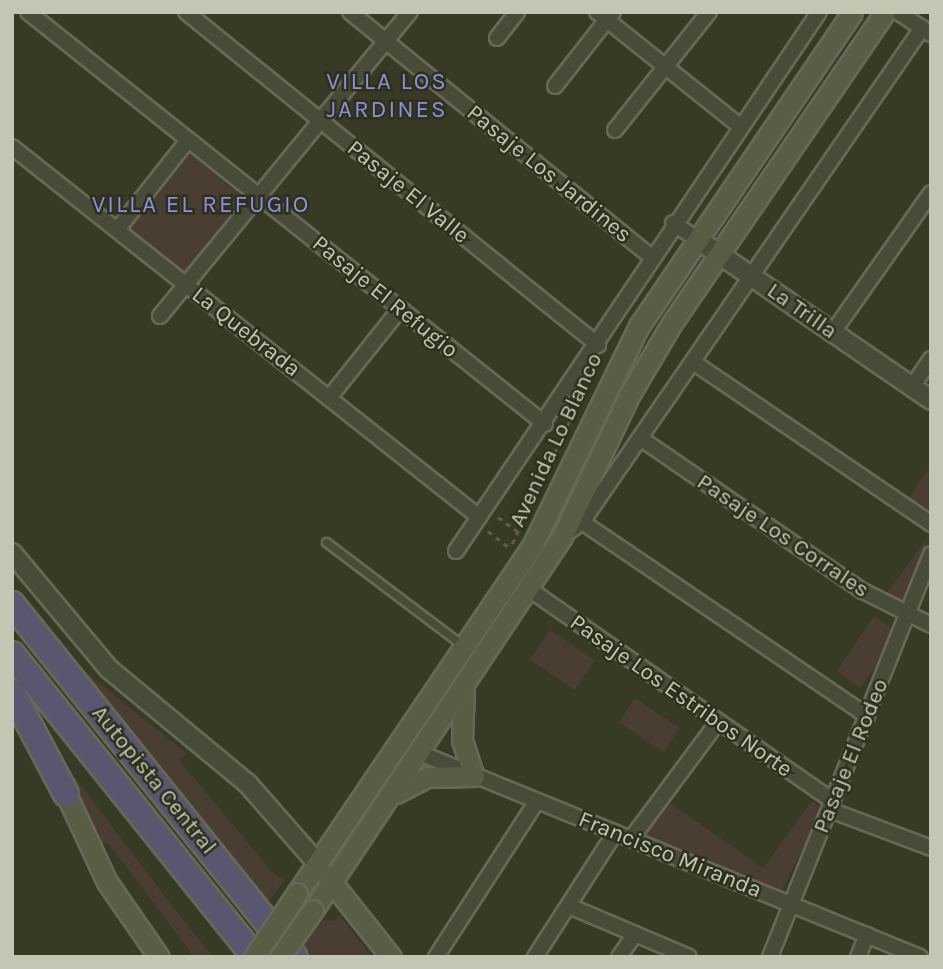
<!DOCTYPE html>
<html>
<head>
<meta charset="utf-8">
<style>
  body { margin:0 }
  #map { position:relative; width:943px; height:969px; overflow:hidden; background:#373a24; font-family:Karla,sans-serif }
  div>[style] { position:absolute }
  .green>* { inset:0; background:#4a3e32; transform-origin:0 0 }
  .path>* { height:2.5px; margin-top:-1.25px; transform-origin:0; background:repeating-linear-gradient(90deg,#615b4d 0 5px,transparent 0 10px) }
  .roads { filter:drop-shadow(2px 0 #666956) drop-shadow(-2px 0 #666956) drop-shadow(0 2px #666956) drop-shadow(0 -2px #666956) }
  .service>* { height:7px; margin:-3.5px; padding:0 3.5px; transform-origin:3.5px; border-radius:3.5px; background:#484b38 }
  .minor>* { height:14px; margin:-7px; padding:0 7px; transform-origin:7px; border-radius:7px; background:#484b38 }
  .tertiary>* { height:18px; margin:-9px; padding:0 9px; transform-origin:9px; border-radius:9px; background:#484b38 }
  .secondary>* { height:19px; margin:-9.5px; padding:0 9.5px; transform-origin:9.5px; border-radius:9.5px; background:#595d46 }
  .motorway>* { height:24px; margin:-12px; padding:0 12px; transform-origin:12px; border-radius:12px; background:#5a5670 }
  .bridges { filter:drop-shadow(2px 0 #666956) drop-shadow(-2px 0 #666956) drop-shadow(0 2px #666956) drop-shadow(0 -2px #666956) }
  .secondary-bridge>* { height:19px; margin:-9.5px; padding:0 9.5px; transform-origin:9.5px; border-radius:9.5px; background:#595d46 }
  span { translate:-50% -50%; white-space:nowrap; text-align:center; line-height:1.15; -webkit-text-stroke:5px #2d301d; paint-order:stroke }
  .street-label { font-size:23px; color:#c3c6b3 }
  .neighbourhood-label { font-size:24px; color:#8e8eda; letter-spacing:2px }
  .frame { position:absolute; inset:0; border:14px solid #c3c6b3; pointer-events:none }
</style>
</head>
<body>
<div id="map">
  <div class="green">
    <div style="left:190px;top:154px;width:72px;height:99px;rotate:39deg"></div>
    <div style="clip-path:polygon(931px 464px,931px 511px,909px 498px)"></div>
    <div style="clip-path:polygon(929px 536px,904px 605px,886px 594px)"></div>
    <div style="left:874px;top:616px;width:29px;height:67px;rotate:34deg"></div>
    <div style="left:550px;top:630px;width:54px;height:36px;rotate:34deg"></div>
    <div style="clip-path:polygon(89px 675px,186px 753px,179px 760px,274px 874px,285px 879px,265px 907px,82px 681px)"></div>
    <div style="left:635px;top:698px;width:54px;height:29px;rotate:34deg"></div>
    <div style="clip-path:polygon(65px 764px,176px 911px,213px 957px,194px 957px,108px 843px,98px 844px,56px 766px)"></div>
    <div style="clip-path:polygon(812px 801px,823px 809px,782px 890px,645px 835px,670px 803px,763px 868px)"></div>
    <div style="clip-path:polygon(339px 915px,372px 957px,303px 957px,299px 953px,322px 920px,334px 921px)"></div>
  </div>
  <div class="path">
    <div style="left:498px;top:517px;width:24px;rotate:36deg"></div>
    <div style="left:488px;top:531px;width:28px;rotate:38deg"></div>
    <div style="left:512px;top:544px;width:175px;rotate:-65deg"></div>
  </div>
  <div class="roads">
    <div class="service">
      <div style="left:326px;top:542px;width:171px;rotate:37.1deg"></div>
    </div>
    <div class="minor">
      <div style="left:28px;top:12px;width:661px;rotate:38.55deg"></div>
      <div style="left:186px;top:12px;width:530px;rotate:38.95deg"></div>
      <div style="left:350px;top:12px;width:387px;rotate:39.1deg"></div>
      <div style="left:597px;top:12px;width:183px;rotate:38.6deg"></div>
      <div style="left:898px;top:12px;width:40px;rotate:34deg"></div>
      <div style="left:497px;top:38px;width:33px;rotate:-52deg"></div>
      <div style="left:555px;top:86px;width:94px;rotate:-51.9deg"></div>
      <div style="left:615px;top:130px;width:151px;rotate:-51.5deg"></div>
      <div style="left:12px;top:147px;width:596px;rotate:38.39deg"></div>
      <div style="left:673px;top:223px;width:29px;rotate:34deg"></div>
      <div style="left:117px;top:230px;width:115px;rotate:-51.7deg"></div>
      <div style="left:160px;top:316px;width:394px;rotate:-50.6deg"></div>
      <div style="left:833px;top:332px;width:170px;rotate:-54.8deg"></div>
      <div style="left:693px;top:362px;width:288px;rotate:34.2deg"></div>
      <div style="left:912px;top:387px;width:34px;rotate:-56deg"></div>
      <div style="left:329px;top:398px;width:114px;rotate:-51.4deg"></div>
      <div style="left:640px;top:438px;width:270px;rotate:34.5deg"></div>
      <div style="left:863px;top:591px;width:76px;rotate:26.6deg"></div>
      <div style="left:582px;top:522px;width:345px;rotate:34.2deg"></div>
      <div style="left:564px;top:535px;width:22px;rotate:-36deg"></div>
      <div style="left:582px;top:522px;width:600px;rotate:-55.46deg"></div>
      <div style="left:456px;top:551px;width:650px;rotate:-56.04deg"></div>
      <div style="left:529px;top:589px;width:371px;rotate:34.9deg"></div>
      <div style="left:420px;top:753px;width:540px;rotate:22.2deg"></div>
      <div style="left:830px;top:810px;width:108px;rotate:20.6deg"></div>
      <div style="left:631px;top:839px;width:144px;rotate:-53.4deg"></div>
      <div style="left:569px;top:906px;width:130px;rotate:23deg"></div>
      <div style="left:436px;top:957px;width:186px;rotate:-57.1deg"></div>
      <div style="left:535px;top:957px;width:148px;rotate:-57.2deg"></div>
      <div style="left:619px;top:957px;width:28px;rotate:-55deg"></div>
      <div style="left:770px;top:957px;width:434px;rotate:-68.2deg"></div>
      <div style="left:858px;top:957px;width:24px;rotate:-68deg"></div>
    </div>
    <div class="tertiary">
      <div style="left:697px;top:239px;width:284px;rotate:34.5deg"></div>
      <div style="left:12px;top:553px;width:151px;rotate:50.1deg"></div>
      <div style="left:109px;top:669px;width:179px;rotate:39.6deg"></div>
      <div style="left:247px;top:783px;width:108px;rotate:48.8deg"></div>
    </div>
    <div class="secondary">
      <div style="left:464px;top:692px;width:48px;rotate:92.4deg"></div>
      <div style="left:462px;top:740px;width:38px;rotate:72deg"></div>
      <div style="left:396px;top:793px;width:36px;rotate:-27deg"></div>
      <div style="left:428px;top:777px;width:46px;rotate:-1.2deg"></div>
      <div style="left:66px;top:794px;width:97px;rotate:65deg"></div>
      <div style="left:107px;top:882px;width:91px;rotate:55.3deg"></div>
      <div style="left:326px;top:875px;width:105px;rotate:51.6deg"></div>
      <div style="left:297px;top:893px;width:419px;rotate:-55.9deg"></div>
      <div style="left:532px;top:546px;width:245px;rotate:-64.1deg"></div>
      <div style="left:639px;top:326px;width:379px;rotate:-55.8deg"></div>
      <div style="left:313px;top:910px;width:448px;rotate:-56.3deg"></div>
      <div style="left:562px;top:537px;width:158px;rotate:-64.6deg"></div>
      <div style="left:630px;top:394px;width:82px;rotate:-59.4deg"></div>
      <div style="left:672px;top:323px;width:377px;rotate:-55.6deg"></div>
    </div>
    <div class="motorway">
      <div style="left:12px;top:604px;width:452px;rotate:51.3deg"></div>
      <div style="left:12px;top:654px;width:388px;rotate:51.3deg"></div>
      <div style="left:12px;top:692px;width:115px;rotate:62.1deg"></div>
    </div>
  </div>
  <div class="bridges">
    <div class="secondary-bridge">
      <div style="left:254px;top:957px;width:77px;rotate:-56.1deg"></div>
      <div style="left:280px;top:957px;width:57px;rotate:-54.9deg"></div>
    </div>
  </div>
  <div class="street-label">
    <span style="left:549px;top:174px;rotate:39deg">Pasaje Los Jardines</span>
    <span style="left:408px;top:192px;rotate:39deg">Pasaje El Valle</span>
    <span style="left:385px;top:297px;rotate:39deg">Pasaje El Refugio</span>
    <span style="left:802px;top:311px;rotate:35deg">La Trilla</span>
    <span style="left:246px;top:332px;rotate:38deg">La Quebrada</span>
    <span style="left:556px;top:440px;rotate:-65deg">Avenida Lo Blanco</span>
    <span style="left:783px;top:536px;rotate:34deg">Pasaje Los Corrales</span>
    <span style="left:681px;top:696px;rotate:35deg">Pasaje Los Estribos Norte</span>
    <span style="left:851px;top:756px;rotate:-68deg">Pasaje El Rodeo</span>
    <span style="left:154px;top:780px;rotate:51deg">Autopista Central</span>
    <span style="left:670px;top:855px;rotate:22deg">Francisco Miranda</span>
  </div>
  <div class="neighbourhood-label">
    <span style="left:387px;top:96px">VILLA LOS<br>JARDINES</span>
    <span style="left:201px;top:205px">VILLA EL REFUGIO</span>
  </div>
  <div class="frame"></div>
</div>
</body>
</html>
